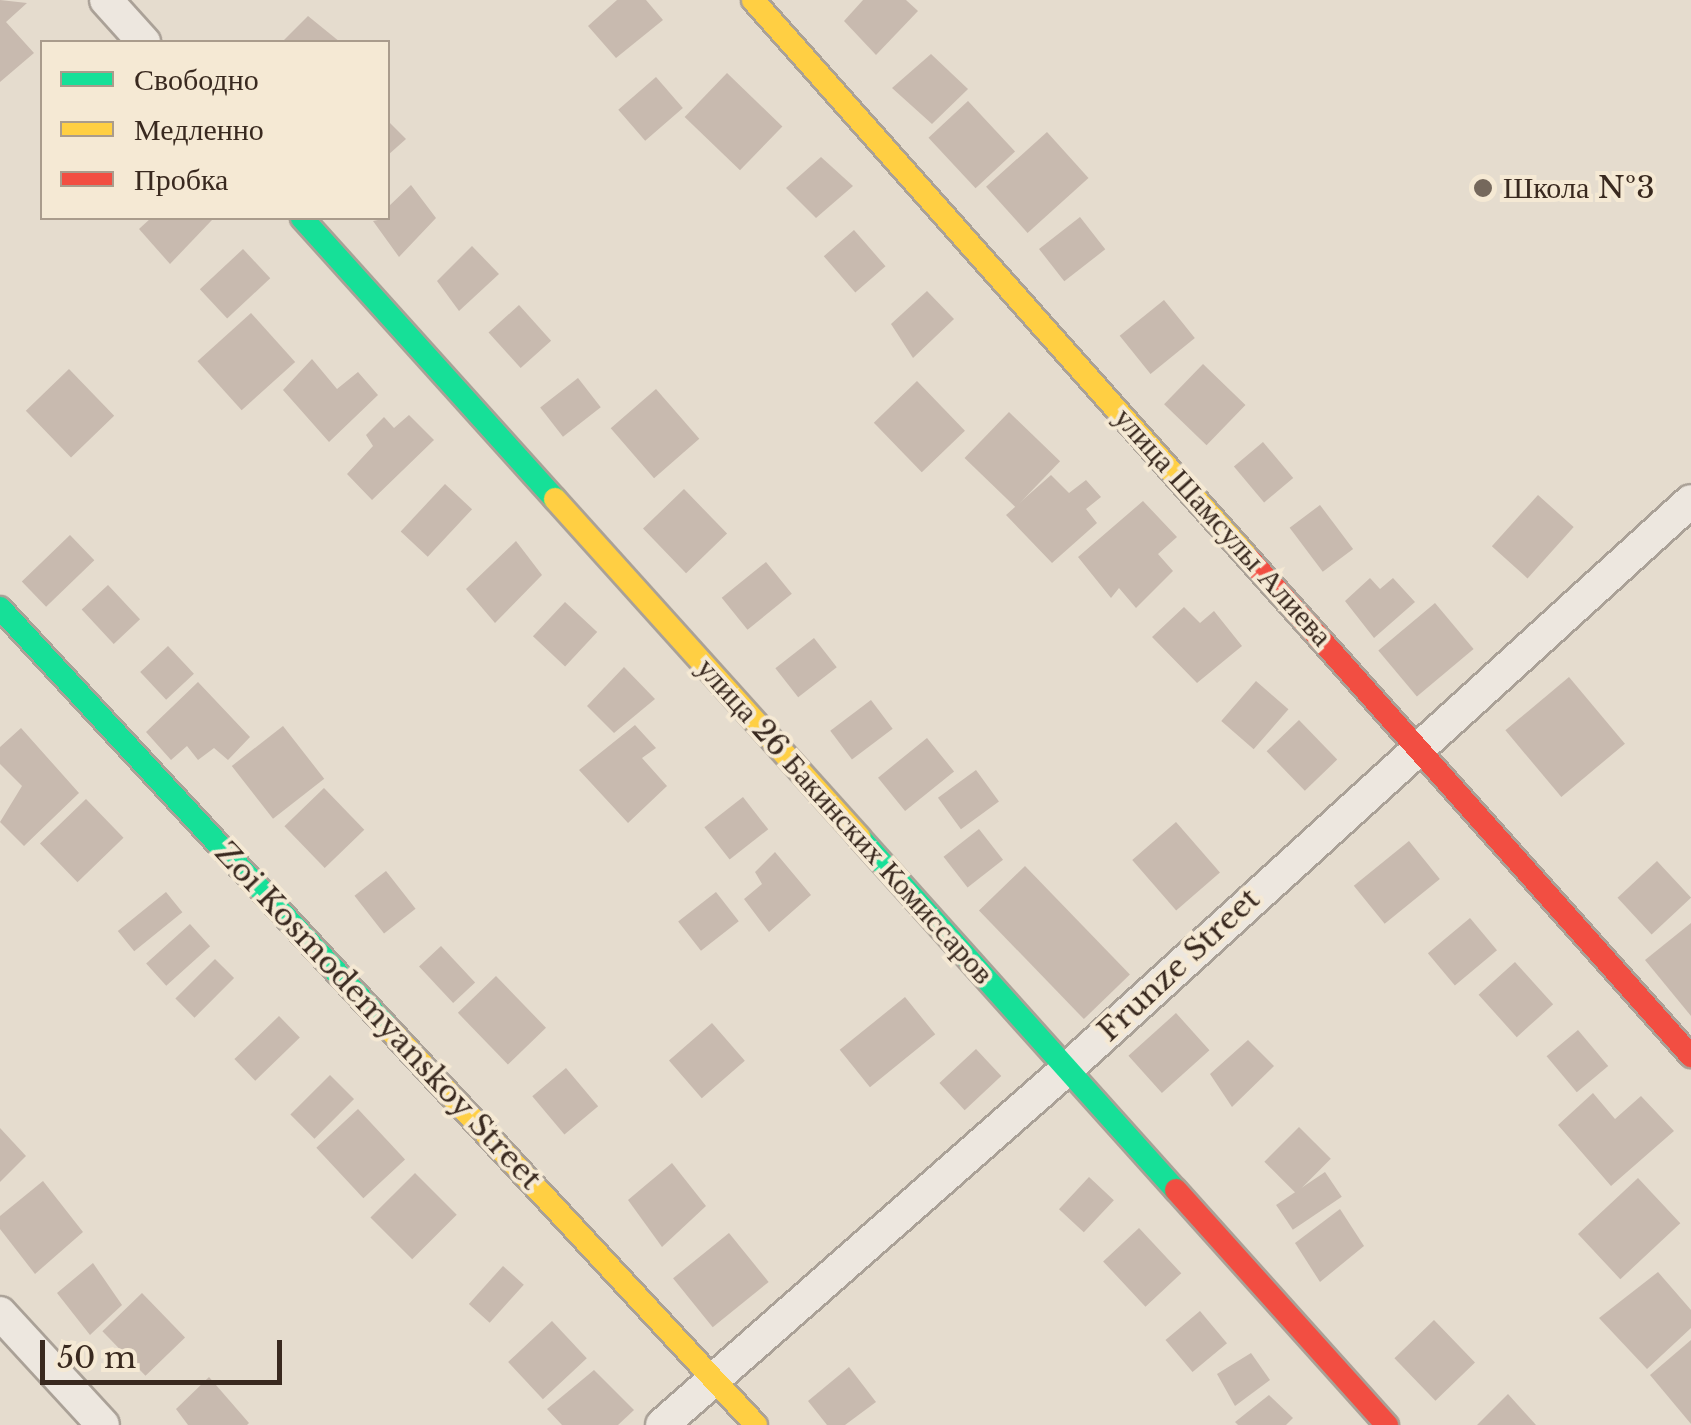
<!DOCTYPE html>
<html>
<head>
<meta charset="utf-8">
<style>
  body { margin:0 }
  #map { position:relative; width:1691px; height:1425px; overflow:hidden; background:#e5dcce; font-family:"Libre Baskerville",serif }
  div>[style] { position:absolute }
  .building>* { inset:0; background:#c8baaf; transform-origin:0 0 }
  .roads { filter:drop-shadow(2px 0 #aaa197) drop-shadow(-2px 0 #aaa197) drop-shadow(0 2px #aaa197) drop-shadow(0 -2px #aaa197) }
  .street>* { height:32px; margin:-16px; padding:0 16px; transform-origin:16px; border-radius:16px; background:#ede7df }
  .fast>* { height:22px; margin:-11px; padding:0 11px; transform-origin:11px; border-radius:11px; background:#16e098 }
  .slow>* { height:22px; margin:-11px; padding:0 11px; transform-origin:11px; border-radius:11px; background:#ffcf43 }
  .jam>* { height:22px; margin:-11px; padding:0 11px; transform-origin:11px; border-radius:11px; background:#f24e42 }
  .dots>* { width:28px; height:28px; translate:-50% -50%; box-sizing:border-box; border:5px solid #f5e9d4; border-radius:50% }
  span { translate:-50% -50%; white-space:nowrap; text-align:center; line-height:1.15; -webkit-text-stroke:8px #f5e9d4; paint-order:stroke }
  .poi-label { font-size:30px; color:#39291f }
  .left { translate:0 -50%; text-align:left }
  .street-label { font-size:30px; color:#39291f }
  .legend { position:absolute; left:40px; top:40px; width:350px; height:180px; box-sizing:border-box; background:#f5e9d4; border:2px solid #aa9c8c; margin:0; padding:12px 18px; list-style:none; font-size:30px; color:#39291f }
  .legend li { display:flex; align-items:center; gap:20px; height:50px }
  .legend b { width:50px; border:2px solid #aa9c8c }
  .scale { position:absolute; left:40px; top:1340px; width:242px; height:45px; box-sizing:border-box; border:5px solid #39291f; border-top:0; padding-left:12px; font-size:30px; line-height:35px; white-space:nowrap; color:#39291f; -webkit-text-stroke:8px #f5e9d4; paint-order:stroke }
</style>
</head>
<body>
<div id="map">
  <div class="building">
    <div style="clip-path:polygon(0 0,27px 3px,6px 22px,34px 53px,0 82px)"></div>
    <div style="clip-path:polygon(617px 0,646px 0,663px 20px,616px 58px,588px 26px)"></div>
    <div style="clip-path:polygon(863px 0,906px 0,918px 11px,876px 55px,844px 21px)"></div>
    <div style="clip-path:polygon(308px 16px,340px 42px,282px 42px)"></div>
    <div style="clip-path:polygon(931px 54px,968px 89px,932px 124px,892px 88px)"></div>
    <div style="left:727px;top:73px;width:77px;height:61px;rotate:44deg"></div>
    <div style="left:656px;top:77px;width:41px;height:50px;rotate:49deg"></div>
    <div style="left:968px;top:101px;width:69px;height:54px;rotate:47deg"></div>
    <div style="clip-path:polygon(388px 121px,406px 139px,388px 155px)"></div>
    <div style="left:1047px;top:132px;width:62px;height:82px;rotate:48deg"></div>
    <div style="clip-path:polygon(821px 157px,853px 186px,816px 218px,786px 188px)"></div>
    <div style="clip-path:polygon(411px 185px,436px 218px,399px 257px,373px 221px,388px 218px,388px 207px)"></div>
    <div style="left:1080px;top:217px;width:41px;height:52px;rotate:52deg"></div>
    <div style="clip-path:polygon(151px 218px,210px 218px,212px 220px,170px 264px,139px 229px)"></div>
    <div style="left:854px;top:230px;width:48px;height:40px;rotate:49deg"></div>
    <div style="clip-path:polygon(472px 246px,499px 274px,459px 311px,437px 281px)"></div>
    <div style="left:243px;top:249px;width:40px;height:59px;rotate:47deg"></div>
    <div style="clip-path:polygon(927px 291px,954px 319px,913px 358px,891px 324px)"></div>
    <div style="left:1164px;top:300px;width:49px;height:57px;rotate:51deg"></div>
    <div style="left:519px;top:305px;width:48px;height:41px;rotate:48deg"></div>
    <div style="left:251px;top:313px;width:66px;height:72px;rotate:48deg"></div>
    <div style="clip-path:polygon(312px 359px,337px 389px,358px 372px,378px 395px,329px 442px,283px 390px)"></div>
    <div style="left:1203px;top:364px;width:59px;height:56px;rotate:44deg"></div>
    <div style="left:69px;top:369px;width:65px;height:60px;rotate:46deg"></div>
    <div style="left:578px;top:378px;width:37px;height:48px;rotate:52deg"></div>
    <div style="left:917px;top:381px;width:69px;height:60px;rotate:46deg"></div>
    <div style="left:656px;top:389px;width:66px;height:60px;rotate:49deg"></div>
    <div style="left:1009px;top:412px;width:71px;height:64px;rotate:44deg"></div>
    <div style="clip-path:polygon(409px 415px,434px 440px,372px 500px,347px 474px,373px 446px,366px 435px,384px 417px,394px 428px)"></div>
    <div style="left:1263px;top:442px;width:47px;height:38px;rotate:50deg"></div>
    <div style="clip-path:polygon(1051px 475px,1069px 493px,1086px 480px,1101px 497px,1086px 509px,1097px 523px,1052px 563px,1006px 515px)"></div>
    <div style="left:445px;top:484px;width:37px;height:65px;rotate:43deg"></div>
    <div style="left:684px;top:489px;width:62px;height:57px;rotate:46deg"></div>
    <div style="left:1538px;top:495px;width:48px;height:69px;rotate:42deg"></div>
    <div style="clip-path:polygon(1143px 501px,1177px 537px,1158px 554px,1173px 571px,1136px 608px,1119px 588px,1111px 598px,1078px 557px)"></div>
    <div style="left:1320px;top:505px;width:55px;height:38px;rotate:53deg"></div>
    <div style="left:70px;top:535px;width:35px;height:67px;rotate:46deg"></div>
    <div style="clip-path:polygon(516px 541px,542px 575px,495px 623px,466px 589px)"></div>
    <div style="left:766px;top:562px;width:41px;height:57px;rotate:51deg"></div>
    <div style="clip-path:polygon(1370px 578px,1380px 589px,1393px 578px,1415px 602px,1374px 638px,1345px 601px)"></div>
    <div style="left:108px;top:585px;width:47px;height:36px;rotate:47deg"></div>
    <div style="left:565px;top:602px;width:44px;height:47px;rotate:43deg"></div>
    <div style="left:1435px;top:603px;width:60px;height:74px;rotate:50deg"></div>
    <div style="clip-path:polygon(1184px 607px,1200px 623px,1214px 611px,1242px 646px,1197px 683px,1152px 637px)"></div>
    <div style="left:814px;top:638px;width:37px;height:49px;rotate:52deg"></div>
    <div style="left:168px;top:646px;width:38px;height:38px;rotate:47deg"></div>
    <div style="clip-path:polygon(624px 667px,655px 699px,614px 733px,587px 706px)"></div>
    <div style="left:1569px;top:677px;width:87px;height:83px;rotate:50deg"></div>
    <div style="left:1256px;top:681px;width:43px;height:53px;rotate:41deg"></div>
    <div style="clip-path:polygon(198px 682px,250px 737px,228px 760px,214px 748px,198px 760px,187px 746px,171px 760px,146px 732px)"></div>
    <div style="left:871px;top:700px;width:36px;height:51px;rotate:53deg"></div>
    <div style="left:1299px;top:720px;width:55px;height:45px;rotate:46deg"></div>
    <div style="clip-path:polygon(635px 725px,656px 748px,642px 758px,667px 786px,628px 823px,579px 770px)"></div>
    <div style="left:283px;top:726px;width:67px;height:65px;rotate:52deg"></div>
    <div style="clip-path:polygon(21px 728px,79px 793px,24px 846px,0 822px,22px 786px,0 764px,0 747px)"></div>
    <div style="left:927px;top:738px;width:43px;height:63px;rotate:51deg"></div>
    <div style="left:976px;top:770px;width:39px;height:47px;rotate:54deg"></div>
    <div style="left:324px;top:788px;width:58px;height:55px;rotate:46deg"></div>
    <div style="left:743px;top:797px;width:41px;height:49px;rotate:52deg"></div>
    <div style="left:86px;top:799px;width:54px;height:64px;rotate:46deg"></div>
    <div style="left:1176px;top:822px;width:67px;height:58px;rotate:49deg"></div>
    <div style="left:979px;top:829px;width:39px;height:45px;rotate:52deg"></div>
    <div style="left:1409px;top:841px;width:49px;height:71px;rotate:51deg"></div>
    <div style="clip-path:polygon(775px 852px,811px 895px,769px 932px,744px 899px,762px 884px,755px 872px)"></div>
    <div style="left:1657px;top:861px;width:50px;height:54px;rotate:47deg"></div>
    <div style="left:1025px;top:866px;width:151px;height:64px;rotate:46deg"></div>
    <div style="left:386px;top:871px;width:48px;height:40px;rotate:52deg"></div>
    <div style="left:166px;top:892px;width:26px;height:62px;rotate:51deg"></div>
    <div style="left:716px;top:892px;width:37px;height:48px;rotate:52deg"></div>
    <div style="left:1470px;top:918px;width:42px;height:55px;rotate:50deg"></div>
    <div style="clip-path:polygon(1691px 923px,1691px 1016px,1645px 960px)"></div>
    <div style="left:190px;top:924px;width:30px;height:59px;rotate:48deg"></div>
    <div style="left:441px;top:946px;width:50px;height:30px;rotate:47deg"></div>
    <div style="left:215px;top:959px;width:27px;height:56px;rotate:45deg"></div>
    <div style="left:1515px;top:962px;width:57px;height:49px;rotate:48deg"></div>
    <div style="left:496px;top:976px;width:72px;height:53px;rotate:46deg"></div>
    <div style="left:905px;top:997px;width:48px;height:84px;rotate:51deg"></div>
    <div style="left:1176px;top:1013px;width:50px;height:64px;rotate:48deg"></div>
    <div style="left:279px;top:1016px;width:30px;height:62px;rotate:46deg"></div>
    <div style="left:712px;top:1023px;width:50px;height:57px;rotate:49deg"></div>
    <div style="left:1578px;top:1030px;width:47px;height:41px;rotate:50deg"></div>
    <div style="clip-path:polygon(1248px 1040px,1274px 1066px,1232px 1107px,1210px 1074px)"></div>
    <div style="left:976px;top:1049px;width:37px;height:50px;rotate:47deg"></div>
    <div style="left:566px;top:1068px;width:50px;height:44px;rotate:50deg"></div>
    <div style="left:330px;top:1075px;width:34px;height:56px;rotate:45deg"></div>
    <div style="clip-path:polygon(1593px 1093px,1615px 1119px,1641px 1096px,1674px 1131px,1611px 1186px,1558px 1125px)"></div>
    <div style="left:358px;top:1109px;width:69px;height:57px;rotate:47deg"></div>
    <div style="left:1299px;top:1127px;width:45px;height:49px;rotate:45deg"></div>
    <div style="clip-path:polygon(0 1128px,26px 1156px,0 1182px)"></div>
    <div style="clip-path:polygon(672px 1163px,706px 1206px,662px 1247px,628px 1200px)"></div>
    <div style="left:1325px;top:1172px;width:30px;height:59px;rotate:56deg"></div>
    <div style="left:415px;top:1173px;width:59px;height:63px;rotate:45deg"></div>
    <div style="left:1089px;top:1177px;width:34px;height:44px;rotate:43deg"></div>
    <div style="left:1638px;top:1178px;width:62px;height:82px;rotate:47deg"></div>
    <div style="clip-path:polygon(43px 1181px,83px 1232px,35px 1274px,0 1229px,0 1216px)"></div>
    <div style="clip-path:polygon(1340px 1209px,1364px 1246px,1320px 1282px,1295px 1243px)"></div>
    <div style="left:1139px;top:1228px;width:62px;height:49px;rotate:47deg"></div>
    <div style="left:729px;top:1233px;width:63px;height:72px;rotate:51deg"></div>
    <div style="clip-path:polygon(93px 1263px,122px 1305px,90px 1335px,57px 1293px)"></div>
    <div style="left:503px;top:1266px;width:28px;height:51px;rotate:42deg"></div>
    <div style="clip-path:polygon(1658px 1272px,1691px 1310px,1691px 1328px,1647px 1369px,1599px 1318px)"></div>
    <div style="left:142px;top:1293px;width:62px;height:55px;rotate:46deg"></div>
    <div style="left:1200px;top:1311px;width:42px;height:45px;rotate:50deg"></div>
    <div style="left:1434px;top:1320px;width:59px;height:55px;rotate:46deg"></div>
    <div style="left:552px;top:1321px;width:51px;height:60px;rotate:47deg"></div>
    <div style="clip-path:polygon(1691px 1340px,1691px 1424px,1650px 1375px)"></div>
    <div style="clip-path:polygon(1251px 1353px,1270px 1380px,1235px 1406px,1217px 1374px)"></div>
    <div style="clip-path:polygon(849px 1367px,876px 1402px,845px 1425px,827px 1425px,808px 1401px)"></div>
    <div style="clip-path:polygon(594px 1370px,634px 1410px,618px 1425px,562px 1425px,547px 1409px)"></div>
    <div style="clip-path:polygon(209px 1377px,249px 1423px,247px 1425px,188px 1425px,176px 1409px)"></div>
    <div style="clip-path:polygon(1508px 1394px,1536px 1425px,1477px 1425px)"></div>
    <div style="clip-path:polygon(1269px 1395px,1293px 1418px,1286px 1425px,1238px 1425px,1235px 1422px)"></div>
  </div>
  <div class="roads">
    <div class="street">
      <div style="left:106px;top:0;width:57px;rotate:47.9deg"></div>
      <div style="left:0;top:1313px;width:152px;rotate:47.4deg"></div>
      <div style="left:662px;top:1425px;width:541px;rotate:-41.33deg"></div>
      <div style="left:1068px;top:1068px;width:842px;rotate:-42.31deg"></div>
    </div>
    <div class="fast">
      <div style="left:302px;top:218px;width:378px;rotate:48deg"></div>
      <div style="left:0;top:608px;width:576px;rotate:47.25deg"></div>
      <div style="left:859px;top:837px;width:474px;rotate:48.1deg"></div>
    </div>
    <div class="slow">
      <div style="left:753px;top:0;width:749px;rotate:48.41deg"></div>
      <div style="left:555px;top:499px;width:455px;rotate:48deg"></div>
      <div style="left:391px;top:1031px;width:537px;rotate:47.19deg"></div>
    </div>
    <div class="jam">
      <div style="left:1250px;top:560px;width:664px;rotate:48.36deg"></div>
      <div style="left:1176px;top:1190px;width:316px;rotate:48.1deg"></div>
    </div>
  </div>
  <div class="dots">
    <div style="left:1483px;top:188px;background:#75685c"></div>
  </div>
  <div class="poi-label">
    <span class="left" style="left:1503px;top:188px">Школа №3</span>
  </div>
  <div class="street-label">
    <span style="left:1223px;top:527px;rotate:48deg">улица Шамсулы Алиева</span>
    <span style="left:845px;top:821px;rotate:48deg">улица 26 Бакинских Комиссаров</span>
    <span style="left:1179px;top:965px;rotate:-43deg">Frunze Street</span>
    <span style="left:378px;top:1016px;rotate:47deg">Zoi Kosmodemyanskoy Street</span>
  </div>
  <ul class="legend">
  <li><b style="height:12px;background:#16e098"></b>Свободно</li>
  <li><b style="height:12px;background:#ffcf43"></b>Медленно</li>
  <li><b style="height:12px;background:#f24e42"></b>Пробка</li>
  </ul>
  <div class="scale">50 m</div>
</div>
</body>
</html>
